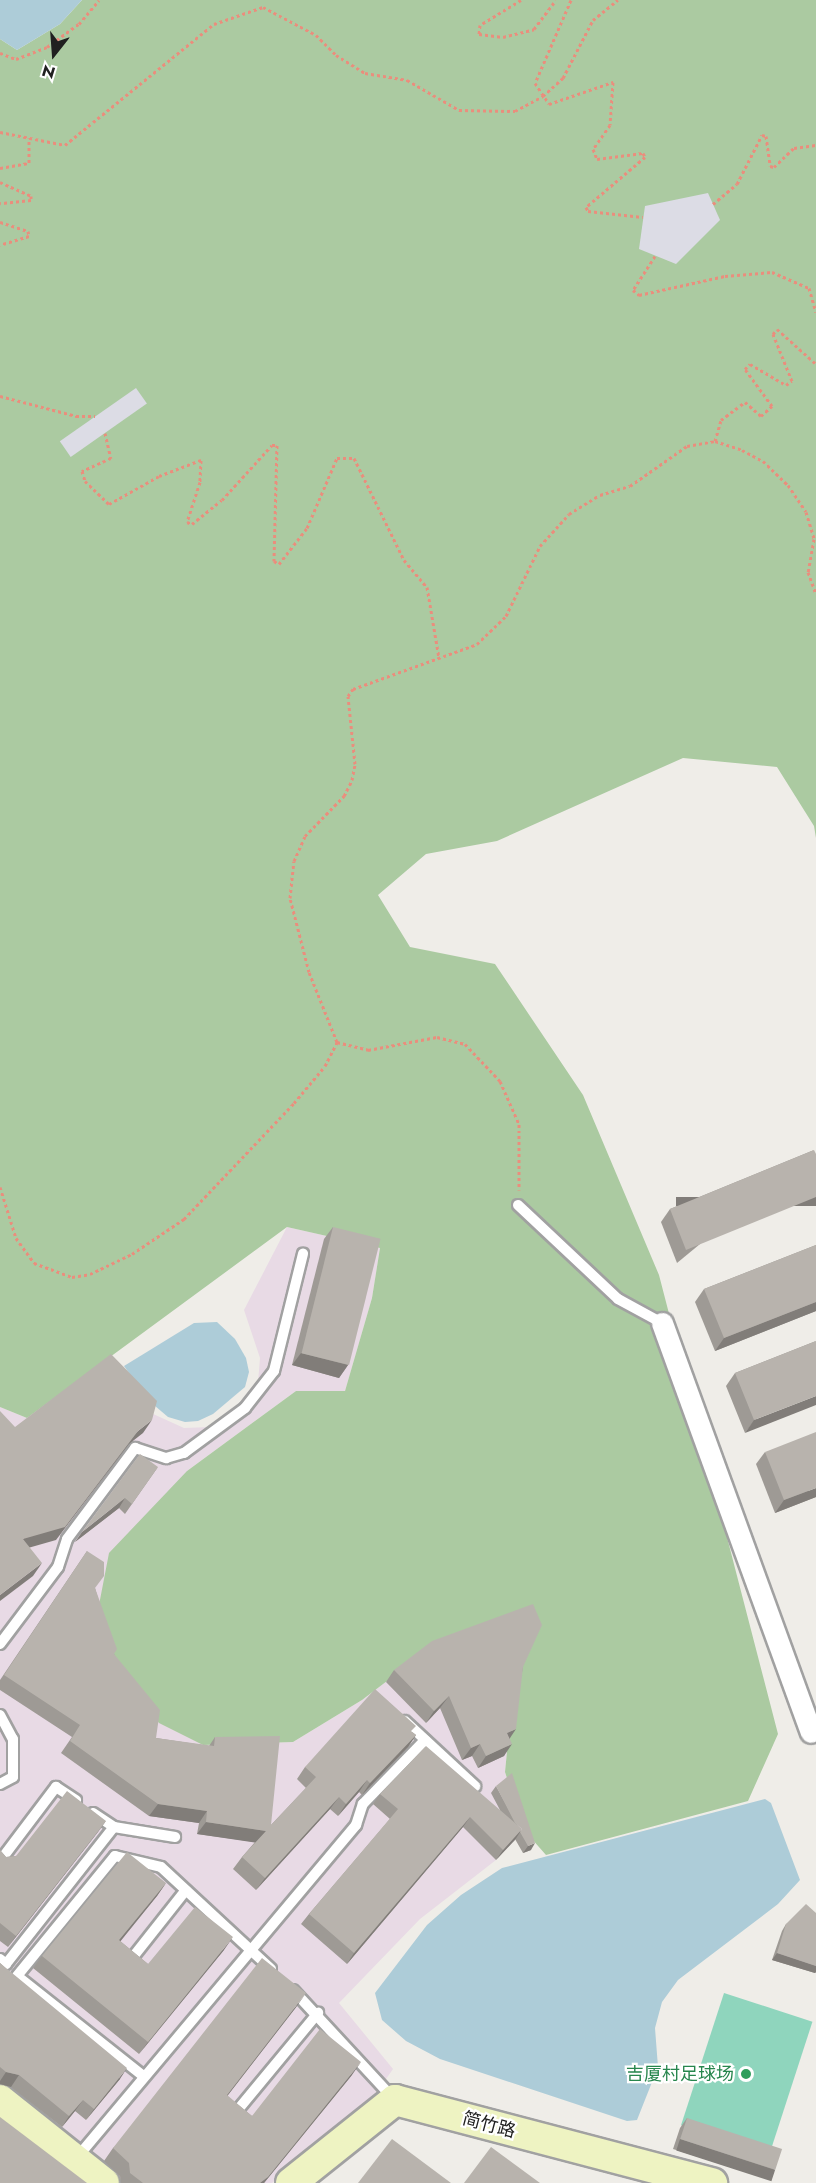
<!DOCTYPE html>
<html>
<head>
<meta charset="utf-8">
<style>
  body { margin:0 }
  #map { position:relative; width:816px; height:2183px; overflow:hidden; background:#efede8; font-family:Jost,"Noto Sans SC",sans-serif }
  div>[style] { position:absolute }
  .industrial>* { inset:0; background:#e8dae5 }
  .forest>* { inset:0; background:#abcaa1 }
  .pitch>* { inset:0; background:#8fd5bd; transform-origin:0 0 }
  .plaza>* { inset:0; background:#dcdce5; transform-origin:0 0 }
  .water>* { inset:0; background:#adccd8 }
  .path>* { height:3px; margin-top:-1.5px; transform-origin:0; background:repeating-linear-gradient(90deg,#ea8e7d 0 3px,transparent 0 6px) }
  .roads { filter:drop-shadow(2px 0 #a1a1a1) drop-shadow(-2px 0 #a1a1a1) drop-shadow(0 2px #a1a1a1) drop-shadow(0 -2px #a1a1a1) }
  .lane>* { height:10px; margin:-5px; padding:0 5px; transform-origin:5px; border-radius:5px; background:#fff }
  .street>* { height:21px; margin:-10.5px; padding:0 10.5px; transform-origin:10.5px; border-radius:10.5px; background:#fff }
  .secondary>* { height:30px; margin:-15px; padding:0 15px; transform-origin:15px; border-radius:15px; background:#eef3c2 }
  .wall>* { inset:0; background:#9e9a95 }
  .shaded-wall>* { inset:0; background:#817d79; transform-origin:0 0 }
  .building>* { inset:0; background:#b8b3ad; transform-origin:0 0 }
  .dots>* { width:16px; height:16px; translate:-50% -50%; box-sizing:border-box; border:3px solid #fff; border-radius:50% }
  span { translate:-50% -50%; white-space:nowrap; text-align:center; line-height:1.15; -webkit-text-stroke:4.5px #fff; paint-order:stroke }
  .leisure-label { font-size:18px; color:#27864d }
  .right { translate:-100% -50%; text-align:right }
  .street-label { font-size:18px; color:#202020 }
  .north { position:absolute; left:24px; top:24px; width:60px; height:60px; -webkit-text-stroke:4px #fff; paint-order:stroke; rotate:197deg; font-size:16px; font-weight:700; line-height:24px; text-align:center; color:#202020 }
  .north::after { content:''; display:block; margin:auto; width:21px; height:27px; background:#202020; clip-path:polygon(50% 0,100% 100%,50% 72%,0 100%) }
</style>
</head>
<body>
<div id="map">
  <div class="industrial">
    <div style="clip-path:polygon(287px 1227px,380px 1248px,372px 1298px,345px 1391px,296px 1391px,187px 1471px,203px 1745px,293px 1742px,362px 1700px,424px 1653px,513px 1691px,505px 1772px,524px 1830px,496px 1860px,420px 1919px,339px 2003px,393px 2069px,370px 2102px,272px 2183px,118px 2183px,0 2085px,0 1407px,27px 1418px,151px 1413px,184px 1428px,211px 1427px,242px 1405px,258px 1383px,260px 1358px,244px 1310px)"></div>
  </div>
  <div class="forest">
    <div style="clip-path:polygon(82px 0,816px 0,816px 838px,814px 826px,777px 767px,683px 758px,497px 841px,426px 854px,378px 895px,410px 947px,495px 964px,583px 1095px,659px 1275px,778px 1734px,748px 1801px,546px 1855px,524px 1830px,505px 1772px,513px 1691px,424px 1653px,362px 1700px,293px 1742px,203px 1745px,159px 1723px,115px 1664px,99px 1605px,109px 1553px,187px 1471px,296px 1391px,345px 1391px,372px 1298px,380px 1248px,287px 1227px,27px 1418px,0 1407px,0 39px,17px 50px,60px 24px)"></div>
  </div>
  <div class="pitch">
    <div style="left:724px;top:1993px;width:93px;height:139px;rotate:18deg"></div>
  </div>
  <div class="plaza">
    <div style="clip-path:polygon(708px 193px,720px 220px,676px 264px,639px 249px,645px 206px)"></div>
    <div style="left:136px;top:388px;width:19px;height:93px;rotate:55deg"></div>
  </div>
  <div class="water">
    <div style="clip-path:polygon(0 0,82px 0,60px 24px,17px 50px,0 39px)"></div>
    <div style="clip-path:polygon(217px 1322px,235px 1339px,246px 1358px,249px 1372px,245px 1387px,213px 1414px,198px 1421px,185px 1422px,168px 1417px,148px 1400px,124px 1366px,194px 1323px)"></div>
    <div style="clip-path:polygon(765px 1799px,771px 1803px,800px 1880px,778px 1904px,678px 1980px,662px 2002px,655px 2028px,658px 2067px,637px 2120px,627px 2121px,440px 2059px,406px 2041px,382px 2020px,375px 1993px,427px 1925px,461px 1895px,502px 1868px)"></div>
  </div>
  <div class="path">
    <div style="left:521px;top:0;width:48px;rotate:148.6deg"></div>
    <div style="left:480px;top:25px;width:9px;rotate:96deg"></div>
    <div style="left:479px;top:34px;width:24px;rotate:7deg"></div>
    <div style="left:503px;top:37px;width:32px;rotate:-14deg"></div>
    <div style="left:534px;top:29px;width:36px;rotate:-53deg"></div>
    <div style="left:571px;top:0;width:90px;rotate:113.4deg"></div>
    <div style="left:535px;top:83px;width:25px;rotate:56deg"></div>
    <div style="left:549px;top:104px;width:68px;rotate:-19deg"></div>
    <div style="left:613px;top:82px;width:43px;rotate:94deg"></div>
    <div style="left:610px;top:125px;width:29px;rotate:125deg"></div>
    <div style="left:593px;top:149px;width:11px;rotate:68deg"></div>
    <div style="left:597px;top:159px;width:46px;rotate:-7.4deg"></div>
    <div style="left:643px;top:153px;width:4px;rotate:63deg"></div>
    <div style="left:645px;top:157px;width:77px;rotate:139.7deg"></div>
    <div style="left:586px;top:207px;width:4px;rotate:63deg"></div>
    <div style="left:588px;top:211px;width:55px;rotate:6.2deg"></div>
    <div style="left:0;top:53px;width:17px;rotate:21deg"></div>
    <div style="left:16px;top:59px;width:33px;rotate:-21deg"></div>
    <div style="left:47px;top:47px;width:39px;rotate:-36deg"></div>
    <div style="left:79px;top:24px;width:31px;rotate:-50deg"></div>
    <div style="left:0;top:132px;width:66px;rotate:11.3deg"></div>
    <div style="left:65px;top:145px;width:192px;rotate:-39.1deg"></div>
    <div style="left:214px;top:24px;width:52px;rotate:-19.1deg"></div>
    <div style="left:263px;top:7px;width:60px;rotate:27.8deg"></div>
    <div style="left:316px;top:35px;width:28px;rotate:45deg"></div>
    <div style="left:336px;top:55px;width:34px;rotate:32deg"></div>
    <div style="left:365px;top:73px;width:43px;rotate:9.5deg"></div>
    <div style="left:407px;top:80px;width:60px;rotate:30deg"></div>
    <div style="left:459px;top:110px;width:56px;rotate:1deg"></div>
    <div style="left:515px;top:111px;width:32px;rotate:-28deg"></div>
    <div style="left:543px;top:96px;width:27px;rotate:-42deg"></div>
    <div style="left:563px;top:78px;width:65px;rotate:-62.7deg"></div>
    <div style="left:593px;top:20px;width:32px;rotate:-39deg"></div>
    <div style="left:0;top:168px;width:29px;rotate:-10deg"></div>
    <div style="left:29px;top:163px;width:25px;rotate:-90deg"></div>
    <div style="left:0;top:182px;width:34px;rotate:24deg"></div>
    <div style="left:31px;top:196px;width:4px;rotate:90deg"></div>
    <div style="left:31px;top:200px;width:31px;rotate:174deg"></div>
    <div style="left:713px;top:204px;width:31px;rotate:-40deg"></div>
    <div style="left:737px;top:184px;width:55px;rotate:-63deg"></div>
    <div style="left:762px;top:135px;width:4px;rotate:14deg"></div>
    <div style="left:766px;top:136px;width:30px;rotate:82deg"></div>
    <div style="left:770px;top:166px;width:4px;rotate:14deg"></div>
    <div style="left:774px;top:167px;width:28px;rotate:-44deg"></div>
    <div style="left:794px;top:148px;width:22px;rotate:-8deg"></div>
    <div style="left:0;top:222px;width:29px;rotate:18deg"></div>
    <div style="left:28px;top:231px;width:5px;rotate:79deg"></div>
    <div style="left:29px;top:236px;width:30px;rotate:163deg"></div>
    <div style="left:655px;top:256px;width:40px;rotate:122.9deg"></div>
    <div style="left:633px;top:290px;width:8px;rotate:40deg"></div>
    <div style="left:639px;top:295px;width:88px;rotate:-12.5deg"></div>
    <div style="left:725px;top:276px;width:47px;rotate:-4.9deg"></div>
    <div style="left:772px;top:272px;width:40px;rotate:23.4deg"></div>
    <div style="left:809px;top:288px;width:25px;rotate:74deg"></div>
    <div style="left:0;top:396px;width:79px;rotate:14.7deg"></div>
    <div style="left:76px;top:416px;width:19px"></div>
    <div style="left:105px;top:433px;width:26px;rotate:77deg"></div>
    <div style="left:111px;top:458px;width:32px;rotate:156deg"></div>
    <div style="left:82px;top:471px;width:10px;rotate:73deg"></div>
    <div style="left:85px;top:481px;width:33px;rotate:44deg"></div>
    <div style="left:109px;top:504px;width:57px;rotate:-29.2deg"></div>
    <div style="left:159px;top:476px;width:45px;rotate:-20.9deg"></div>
    <div style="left:201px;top:460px;width:22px;rotate:93deg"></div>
    <div style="left:200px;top:482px;width:42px;rotate:108deg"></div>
    <div style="left:187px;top:522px;width:5px;rotate:22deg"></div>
    <div style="left:192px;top:524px;width:38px;rotate:-39deg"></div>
    <div style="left:222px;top:500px;width:74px;rotate:-47.7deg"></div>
    <div style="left:272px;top:445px;width:5px"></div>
    <div style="left:277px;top:445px;width:116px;rotate:91.5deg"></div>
    <div style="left:274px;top:561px;width:6px;rotate:31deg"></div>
    <div style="left:279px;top:564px;width:46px;rotate:-52.1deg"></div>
    <div style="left:307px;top:528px;width:76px;rotate:-66.8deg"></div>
    <div style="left:337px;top:458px;width:17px"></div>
    <div style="left:354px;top:458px;width:114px;rotate:63.9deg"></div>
    <div style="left:404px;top:560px;width:35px;rotate:50deg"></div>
    <div style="left:427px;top:587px;width:72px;rotate:80.4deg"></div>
    <div style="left:715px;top:441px;width:22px;rotate:-74deg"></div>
    <div style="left:721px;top:420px;width:30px;rotate:-37deg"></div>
    <div style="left:745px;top:402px;width:21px;rotate:41deg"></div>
    <div style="left:761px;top:416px;width:15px;rotate:-42deg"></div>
    <div style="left:772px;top:406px;width:46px;rotate:-126.1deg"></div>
    <div style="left:745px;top:369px;width:7px;rotate:-45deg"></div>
    <div style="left:750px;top:364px;width:42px;rotate:30.3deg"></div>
    <div style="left:786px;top:385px;width:7px;rotate:-34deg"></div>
    <div style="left:792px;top:381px;width:51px;rotate:-112deg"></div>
    <div style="left:773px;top:334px;width:6px;rotate:-51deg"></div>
    <div style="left:777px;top:329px;width:52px;rotate:41.9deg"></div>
    <div style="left:337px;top:1042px;width:32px;rotate:14deg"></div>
    <div style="left:368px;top:1050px;width:70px;rotate:-10.7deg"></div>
    <div style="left:437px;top:1037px;width:29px;rotate:14deg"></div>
    <div style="left:465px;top:1044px;width:51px;rotate:46.6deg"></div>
    <div style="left:500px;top:1081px;width:47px;rotate:66.2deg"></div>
    <div style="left:519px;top:1124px;width:66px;rotate:90deg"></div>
    <div style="left:0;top:1187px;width:53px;rotate:72.6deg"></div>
    <div style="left:16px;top:1238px;width:31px;rotate:54deg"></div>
    <div style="left:34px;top:1263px;width:40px;rotate:20.2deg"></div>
    <div style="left:72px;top:1277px;width:18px;rotate:-9deg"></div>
    <div style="left:90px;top:1274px;width:47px;rotate:-25.5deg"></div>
    <div style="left:132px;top:1254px;width:63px;rotate:-33.9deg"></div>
    <div style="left:184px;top:1219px;width:160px;rotate:-46.5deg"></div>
    <div style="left:294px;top:1103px;width:48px;rotate:-50deg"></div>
    <div style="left:325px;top:1066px;width:27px;rotate:-63deg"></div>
    <div style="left:337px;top:1042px;width:75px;rotate:-111.8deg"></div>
    <div style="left:309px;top:972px;width:76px;rotate:-104.4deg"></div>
    <div style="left:290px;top:898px;width:37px;rotate:-84deg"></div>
    <div style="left:294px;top:861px;width:27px;rotate:-66deg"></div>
    <div style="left:305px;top:836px;width:56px;rotate:-45.7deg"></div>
    <div style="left:344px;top:796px;width:18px;rotate:-63deg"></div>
    <div style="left:352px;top:780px;width:16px;rotate:-79deg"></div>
    <div style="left:355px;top:764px;width:68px;rotate:-95.9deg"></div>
    <div style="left:348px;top:696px;width:9px;rotate:-54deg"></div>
    <div style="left:353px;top:689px;width:132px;rotate:-19.9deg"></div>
    <div style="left:477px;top:644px;width:40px;rotate:-44deg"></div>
    <div style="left:506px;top:616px;width:78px;rotate:-64.1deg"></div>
    <div style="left:540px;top:546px;width:43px;rotate:-47.8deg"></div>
    <div style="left:569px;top:514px;width:36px;rotate:-32deg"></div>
    <div style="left:600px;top:495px;width:31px;rotate:-17deg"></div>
    <div style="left:630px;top:486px;width:70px;rotate:-35.1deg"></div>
    <div style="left:687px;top:446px;width:28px;rotate:-10deg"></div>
    <div style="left:715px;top:441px;width:28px;rotate:18deg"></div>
    <div style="left:742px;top:450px;width:24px;rotate:28deg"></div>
    <div style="left:763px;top:461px;width:35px;rotate:44deg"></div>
    <div style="left:788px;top:485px;width:32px;rotate:56deg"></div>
    <div style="left:806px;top:512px;width:28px;rotate:73deg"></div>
    <div style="left:814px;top:539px;width:34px;rotate:100deg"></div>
    <div style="left:808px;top:572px;width:23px;rotate:70deg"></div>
  </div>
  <div class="roads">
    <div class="lane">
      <div style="left:518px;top:1205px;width:137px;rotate:43.2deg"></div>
      <div style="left:618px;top:1299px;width:50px;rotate:28.6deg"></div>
      <div style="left:0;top:1644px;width:96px;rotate:-53deg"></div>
      <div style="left:58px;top:1567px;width:29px;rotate:-72deg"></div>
      <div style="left:67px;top:1539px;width:114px;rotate:-53.2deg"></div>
      <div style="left:135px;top:1448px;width:33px;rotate:18deg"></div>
      <div style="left:166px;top:1458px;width:19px;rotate:-16deg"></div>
      <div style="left:184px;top:1453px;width:76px;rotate:-36.4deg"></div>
      <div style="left:245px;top:1408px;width:47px;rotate:-51.9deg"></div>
      <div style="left:274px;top:1371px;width:121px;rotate:-76.1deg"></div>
      <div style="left:0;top:1715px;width:27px;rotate:62deg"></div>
      <div style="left:13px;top:1739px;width:38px;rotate:90deg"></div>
      <div style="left:13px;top:1777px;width:15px;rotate:152deg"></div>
      <div style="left:405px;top:1721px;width:96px;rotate:42.9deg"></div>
      <div style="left:114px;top:1827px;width:62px;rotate:9.3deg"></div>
      <div style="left:0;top:1861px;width:93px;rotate:-52.9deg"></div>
      <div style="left:56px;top:1787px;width:24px;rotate:33deg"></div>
      <div style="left:133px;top:1957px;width:85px;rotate:-51.7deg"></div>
      <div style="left:0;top:1959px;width:8px;rotate:40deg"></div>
      <div style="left:6px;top:1964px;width:174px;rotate:-51.8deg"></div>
      <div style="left:114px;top:1827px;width:25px;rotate:-146deg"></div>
      <div style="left:293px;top:1990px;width:149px;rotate:47.2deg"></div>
      <div style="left:142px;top:2075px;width:159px;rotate:-141.6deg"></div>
      <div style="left:17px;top:1976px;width:155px;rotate:-50.8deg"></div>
      <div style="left:115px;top:1856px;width:47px;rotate:13.4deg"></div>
      <div style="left:161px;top:1867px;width:150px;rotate:42.8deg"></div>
      <div style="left:236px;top:2112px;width:129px;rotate:-50.4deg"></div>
      <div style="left:85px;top:2148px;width:422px;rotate:-50deg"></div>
      <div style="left:356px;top:1825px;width:22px;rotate:-72deg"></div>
      <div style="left:363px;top:1804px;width:89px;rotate:-45.9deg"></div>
    </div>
    <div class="street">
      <div style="left:662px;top:1323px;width:435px;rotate:70deg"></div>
    </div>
    <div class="secondary">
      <div style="left:0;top:2100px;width:133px;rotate:38.6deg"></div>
      <div style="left:291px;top:2183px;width:133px;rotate:-38.6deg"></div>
      <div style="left:395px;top:2100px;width:328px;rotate:14.7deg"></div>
    </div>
  </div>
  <div class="wall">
    <div style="clip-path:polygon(814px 1150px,677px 1263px,661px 1222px,670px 1209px)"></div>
    <div style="clip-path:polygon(333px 1227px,348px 1365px,339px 1378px,292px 1365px,324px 1239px)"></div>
    <div style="clip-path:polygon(816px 1245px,816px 1311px,715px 1351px,695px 1302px,704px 1289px)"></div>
    <div style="clip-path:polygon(816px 1341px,745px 1433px,726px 1386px,735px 1373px)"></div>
    <div style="clip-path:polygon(765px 1452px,816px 1497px,775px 1513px,756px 1464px)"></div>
    <div style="clip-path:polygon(158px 1467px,125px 1514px,119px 1508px,75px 1542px)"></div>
    <div style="clip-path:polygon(87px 1551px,95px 1588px,114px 1654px,156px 1738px,209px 1746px,215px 1737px,271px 1825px,306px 1788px,297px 1779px,305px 1767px,412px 1732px,416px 1735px,408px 1747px,362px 1795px,359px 1792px,338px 1816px,330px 1809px,256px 1890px,233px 1869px,242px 1857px,255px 1842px,197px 1834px,199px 1823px,149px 1816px,61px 1753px,72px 1737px,0 1690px,0 1680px)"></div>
    <div style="clip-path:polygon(523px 1667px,510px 1738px,504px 1756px,478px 1768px,472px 1756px,462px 1760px,440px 1708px,426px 1723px,386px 1682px,394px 1670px)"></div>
    <div style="clip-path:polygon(496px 1786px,531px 1850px,523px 1853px,515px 1839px,496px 1860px,463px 1827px,347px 1964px,301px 1924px,309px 1914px,390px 1819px,373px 1804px,380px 1794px,500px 1810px,491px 1793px)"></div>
    <div style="clip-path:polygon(106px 1821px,8px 1947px,0 1941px,0 1850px,6px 1857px,16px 1856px)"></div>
    <div style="clip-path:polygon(166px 1883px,157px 1896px,120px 1941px,148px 1964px,224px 1950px,139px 2054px,33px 1968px,42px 1956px)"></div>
    <div style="clip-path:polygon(816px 1913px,816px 1972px,815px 1973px,772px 1960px,782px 1931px,786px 1924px)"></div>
    <div style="clip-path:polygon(0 1963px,120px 2079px,86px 2120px,75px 2111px,62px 2127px,11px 2087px,0 2084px)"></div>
    <div style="clip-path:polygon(297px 2006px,227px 2096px,252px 2116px,352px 2075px,264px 2183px,121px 2183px,120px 2176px,104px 2161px,113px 2148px)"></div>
    <div style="clip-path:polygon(687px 2118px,775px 2169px,768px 2179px,673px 2149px,680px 2128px)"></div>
  </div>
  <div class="shaded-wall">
    <div style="left:816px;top:1197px;width:9px;height:140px;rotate:90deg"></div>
    <div style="clip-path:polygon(816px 1302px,816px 1311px,715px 1351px,724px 1338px)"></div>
    <div style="clip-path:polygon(301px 1353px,348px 1365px,339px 1378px,292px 1365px)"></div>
    <div style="clip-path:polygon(816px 1396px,816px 1405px,745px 1433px,754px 1420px)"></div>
    <div style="clip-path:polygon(152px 1420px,143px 1433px,129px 1444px,56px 1540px,14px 1552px,23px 1539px,138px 1431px)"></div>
    <div style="clip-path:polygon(816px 1488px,816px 1497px,775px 1513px,784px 1500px)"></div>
    <div style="clip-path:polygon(125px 1498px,119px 1508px,75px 1542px,82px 1532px)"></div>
    <div style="clip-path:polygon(42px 1563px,33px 1576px,0 1601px,0 1595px)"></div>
    <div style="clip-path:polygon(449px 1696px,440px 1708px,426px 1723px,434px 1711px)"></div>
    <div style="clip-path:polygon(516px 1729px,508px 1741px,507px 1733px)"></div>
    <div style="clip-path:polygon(416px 1735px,408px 1747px,362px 1795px,370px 1783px)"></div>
    <div style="clip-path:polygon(480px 1744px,472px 1756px,462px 1760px,471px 1748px)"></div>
    <div style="clip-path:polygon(512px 1744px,504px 1756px,478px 1768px,486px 1756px)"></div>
    <div style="clip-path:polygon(367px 1780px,359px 1792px,338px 1816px,346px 1804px)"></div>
    <div style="clip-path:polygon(339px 1797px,330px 1809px,256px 1890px,265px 1878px)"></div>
    <div style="clip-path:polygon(158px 1804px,207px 1811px,199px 1823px,149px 1816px)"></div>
    <div style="clip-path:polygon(470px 1817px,463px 1827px,347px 1964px,354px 1953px)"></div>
    <div style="clip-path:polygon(106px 1821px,98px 1832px,8px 1947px,16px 1936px)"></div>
    <div style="clip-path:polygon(206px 1822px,266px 1831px,258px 1843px,197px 1834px)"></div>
    <div style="clip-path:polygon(522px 1829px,515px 1840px,496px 1860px,503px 1850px)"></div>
    <div style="clip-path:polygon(535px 1843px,531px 1850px,523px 1853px,528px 1846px)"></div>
    <div style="clip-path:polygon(166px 1883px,157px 1896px,111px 1953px,119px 1940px)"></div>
    <div style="clip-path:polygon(233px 1937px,224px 1950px,139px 2054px,148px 2042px)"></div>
    <div style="clip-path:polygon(777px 1953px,816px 1966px,816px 1972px,815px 1973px,772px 1960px)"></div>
    <div style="clip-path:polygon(306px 1993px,297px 2006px,218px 2108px,227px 2095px)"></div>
    <div style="clip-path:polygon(361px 2062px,352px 2075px,264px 2183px,260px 2183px)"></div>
    <div style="clip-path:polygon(127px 2068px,120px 2079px,86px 2120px,94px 2109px)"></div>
    <div style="clip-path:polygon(6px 2072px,19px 2075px,11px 2087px,0 2084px,0 2081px)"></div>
    <div style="clip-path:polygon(83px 2100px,75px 2111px,62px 2127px,69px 2116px)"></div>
    <div style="left:680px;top:2139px;width:100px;height:12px;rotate:18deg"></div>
  </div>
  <div class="building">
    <div style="clip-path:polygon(814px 1150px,816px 1154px,816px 1197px,686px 1250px,670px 1209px)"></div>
    <div style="left:333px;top:1227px;width:49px;height:130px;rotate:14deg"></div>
    <div style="clip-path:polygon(816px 1245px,816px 1302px,724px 1338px,704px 1289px)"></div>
    <div style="clip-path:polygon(816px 1341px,816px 1396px,754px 1420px,735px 1373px)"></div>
    <div style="clip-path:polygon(111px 1354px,157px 1401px,152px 1420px,138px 1431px,65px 1527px,23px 1539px,42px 1563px,0 1595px,0 1411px,15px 1427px)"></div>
    <div style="clip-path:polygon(816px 1432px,816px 1488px,784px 1500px,765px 1452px)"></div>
    <div style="clip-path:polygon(140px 1454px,158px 1467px,132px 1504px,125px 1498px,82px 1532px)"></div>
    <div style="clip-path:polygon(87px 1551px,104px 1562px,104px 1576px,95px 1588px,117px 1649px,114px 1654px,160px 1710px,156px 1738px,214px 1746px,215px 1737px,280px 1736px,271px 1825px,316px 1777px,305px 1767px,375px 1689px,416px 1726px,411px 1731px,416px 1735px,370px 1783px,367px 1780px,346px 1804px,339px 1797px,265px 1878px,242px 1857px,266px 1831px,206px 1822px,207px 1811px,158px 1804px,70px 1741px,80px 1725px,4px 1675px)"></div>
    <div style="clip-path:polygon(533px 1604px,542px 1625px,523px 1667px,516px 1729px,507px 1733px,512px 1744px,486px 1756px,480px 1744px,471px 1748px,449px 1696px,434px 1711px,394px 1670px,432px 1641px)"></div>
    <div style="clip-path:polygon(426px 1746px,522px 1829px,503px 1850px,470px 1817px,354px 1953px,309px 1914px,398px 1809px,380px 1794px)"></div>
    <div style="clip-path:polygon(512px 1773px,535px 1843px,528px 1846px,520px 1832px,522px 1829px,515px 1823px,496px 1786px)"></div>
    <div style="clip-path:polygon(67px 1791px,106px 1821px,16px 1936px,0 1923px,0 1850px,6px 1857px,16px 1856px)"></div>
    <div style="clip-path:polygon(127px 1852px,166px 1883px,119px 1940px,148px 1964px,195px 1907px,233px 1937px,148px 2042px,42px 1956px)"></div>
    <div style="clip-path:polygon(806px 1904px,816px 1913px,816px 1966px,777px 1953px,786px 1924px)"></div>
    <div style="clip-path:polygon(262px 1958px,306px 1993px,227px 2095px,252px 2116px,320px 2029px,361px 2062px,268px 2177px,260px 2183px,143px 2183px,130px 2173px,129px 2163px,113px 2148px)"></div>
    <div style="clip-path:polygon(0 1963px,127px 2068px,94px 2109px,83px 2100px,69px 2116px,19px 2075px,6px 2072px,0 2067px)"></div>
    <div style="clip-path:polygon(0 2117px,87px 2183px,0 2183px)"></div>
    <div style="left:687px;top:2118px;width:100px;height:22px;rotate:18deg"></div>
    <div style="clip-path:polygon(392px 2139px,451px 2183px,358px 2183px)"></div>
    <div style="clip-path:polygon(491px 2147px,540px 2183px,464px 2183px)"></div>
  </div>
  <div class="dots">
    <div style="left:746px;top:2074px;background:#2e9e5b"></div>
  </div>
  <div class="leisure-label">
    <span class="right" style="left:734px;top:2074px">吉厦村足球场</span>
  </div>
  <div class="street-label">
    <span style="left:489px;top:2125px;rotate:15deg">简竹路</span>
  </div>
  <div class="north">N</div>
</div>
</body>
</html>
